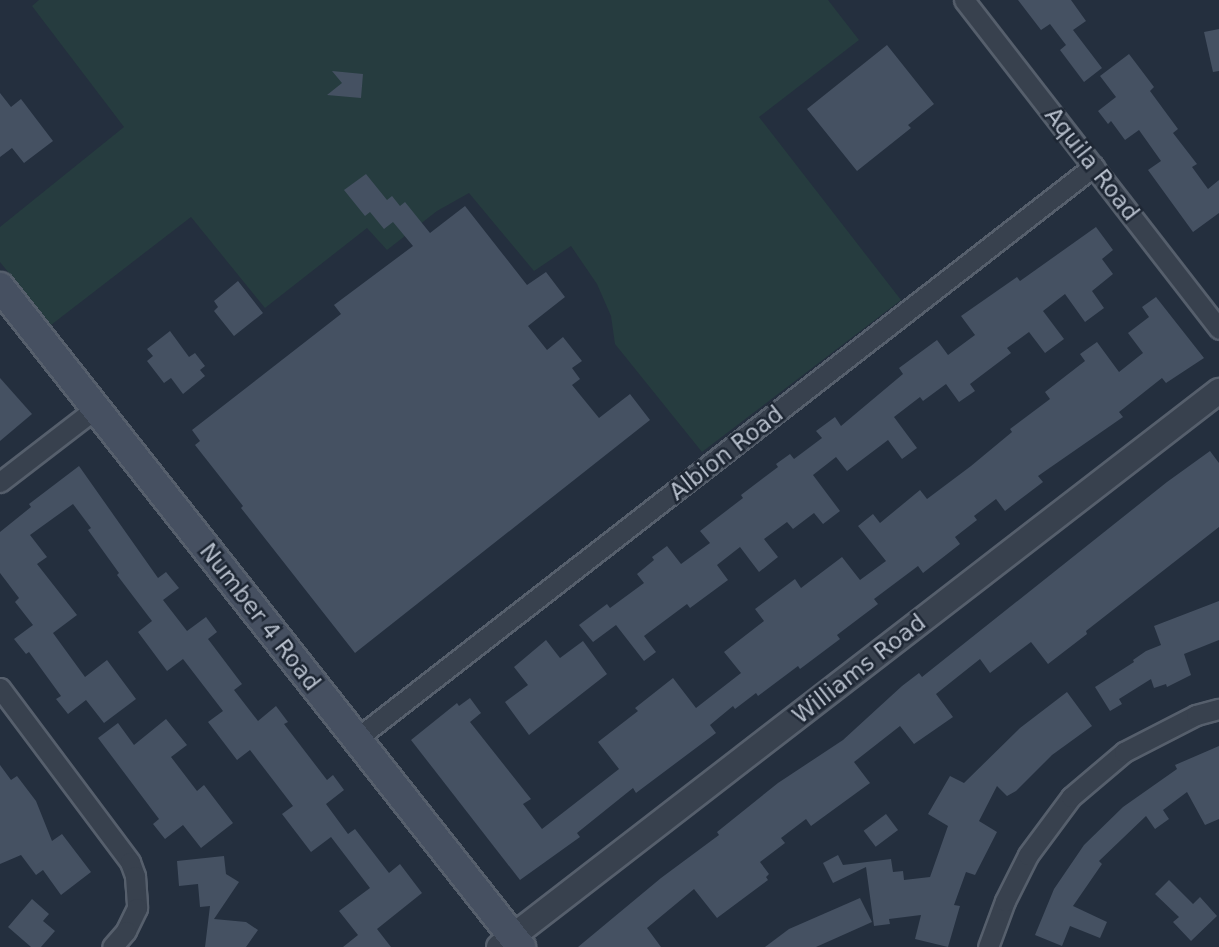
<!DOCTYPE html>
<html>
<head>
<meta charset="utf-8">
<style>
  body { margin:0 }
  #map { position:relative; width:1219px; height:947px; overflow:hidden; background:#242f3e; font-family:"DejaVu Sans",sans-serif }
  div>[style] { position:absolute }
  .green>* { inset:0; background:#263c3f }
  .building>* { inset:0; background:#455162; transform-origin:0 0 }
  .roads { filter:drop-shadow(2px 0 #565f6c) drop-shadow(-2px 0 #565f6c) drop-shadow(0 2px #565f6c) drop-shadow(0 -2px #565f6c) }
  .minor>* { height:19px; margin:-9.5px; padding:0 9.5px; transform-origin:9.5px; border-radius:9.5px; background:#38414e }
  .tertiary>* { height:24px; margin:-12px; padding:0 12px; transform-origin:12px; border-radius:12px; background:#38414e }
  .secondary>* { height:28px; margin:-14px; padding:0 14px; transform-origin:14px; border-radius:14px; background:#465061 }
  span { translate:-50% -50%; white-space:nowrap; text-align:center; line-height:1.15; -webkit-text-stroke:5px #1d2633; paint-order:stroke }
  .street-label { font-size:23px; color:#b4bcc9 }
</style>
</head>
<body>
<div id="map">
  <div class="green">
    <div style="clip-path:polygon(39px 0,828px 0,859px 40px,759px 117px,901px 300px,702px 452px,615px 344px,611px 316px,597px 284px,571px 246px,534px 271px,469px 193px,437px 211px,387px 250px,367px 228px,265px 308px,191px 217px,51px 325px,0 262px,0 227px,124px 127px,32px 6px)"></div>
  </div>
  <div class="building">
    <div style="clip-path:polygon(1018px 0,1071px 0,1086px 21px,1073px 30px,1102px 68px,1084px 82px,1060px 50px,1066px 45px,1050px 24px,1041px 30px)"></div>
    <div style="clip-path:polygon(1219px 29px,1219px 71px,1213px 72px,1204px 32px)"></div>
    <div style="clip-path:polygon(887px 45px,934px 104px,908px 125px,911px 128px,857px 171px,807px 109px)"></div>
    <div style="clip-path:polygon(1129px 54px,1154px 87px,1150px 91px,1178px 129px,1173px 133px,1197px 164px,1192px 167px,1208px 189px,1219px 180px,1219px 213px,1193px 232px,1148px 170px,1161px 161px,1139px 130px,1125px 140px,1111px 121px,1108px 124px,1098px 111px,1116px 97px,1100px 76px)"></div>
    <div style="clip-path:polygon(332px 71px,363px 74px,361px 98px,327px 95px,342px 83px)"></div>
    <div style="clip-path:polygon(0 93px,11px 107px,21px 99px,53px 141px,24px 163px,12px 148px,0 157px)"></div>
    <div style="clip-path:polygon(366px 174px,387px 200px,392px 196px,400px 206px,405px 202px,430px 233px,465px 206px,527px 285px,546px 272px,565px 297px,528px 326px,547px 350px,563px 337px,582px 361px,572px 368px,580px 379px,572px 385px,599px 418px,630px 394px,650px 420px,355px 653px,241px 508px,243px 506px,195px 445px,200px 441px,192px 430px,341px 314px,334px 305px,413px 246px,393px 222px,384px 229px,370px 212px,365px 216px,344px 190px)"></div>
    <div style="clip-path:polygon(1096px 227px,1113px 250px,1102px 259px,1113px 274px,1092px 291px,1104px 308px,1085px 322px,1065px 294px,1043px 311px,1064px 339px,1045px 353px,1029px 332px,1007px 348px,1011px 353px,970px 384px,975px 391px,959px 402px,946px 384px,923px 401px,920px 397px,894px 417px,917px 448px,902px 459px,888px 440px,847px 471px,836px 457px,813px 475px,840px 511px,823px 524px,814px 513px,793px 529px,787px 522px,764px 539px,778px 557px,759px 572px,740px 547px,717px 565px,728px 580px,690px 608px,687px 604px,644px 636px,656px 652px,644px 661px,616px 625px,593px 642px,579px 625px,607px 604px,610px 608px,644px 583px,637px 574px,654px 560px,652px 557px,667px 546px,681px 564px,710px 543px,700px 531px,743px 498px,741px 495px,778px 467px,776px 464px,790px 454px,794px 459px,822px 438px,816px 431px,835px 417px,841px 426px,903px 374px,899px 368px,937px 340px,948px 355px,975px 335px,961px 316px,1017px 277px,1020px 281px)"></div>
    <div style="clip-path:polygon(238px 281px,263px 313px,234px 336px,214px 311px,218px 307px,214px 301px)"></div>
    <div style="clip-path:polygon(1156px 297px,1204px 358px,1166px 383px,1162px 378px,1119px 412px,1123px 417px,1038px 476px,1043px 482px,1005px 511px,996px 499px,974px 516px,977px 520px,955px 537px,960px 544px,923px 573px,918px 566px,874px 599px,878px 604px,837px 635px,840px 639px,800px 669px,798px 666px,758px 696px,756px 693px,735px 709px,733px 706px,710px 725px,716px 733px,636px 793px,633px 788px,577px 833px,580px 837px,520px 880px,411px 740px,457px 703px,459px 706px,470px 698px,481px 713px,470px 722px,531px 799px,523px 804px,542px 829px,619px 769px,598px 742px,638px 711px,635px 708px,673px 678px,696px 708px,741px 673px,724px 652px,764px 621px,755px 609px,795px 579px,801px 588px,842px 557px,860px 580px,886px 561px,858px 526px,873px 514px,880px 523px,920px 490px,927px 499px,971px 466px,1012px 432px,1010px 429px,1050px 399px,1045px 392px,1085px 361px,1080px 354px,1097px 342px,1119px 372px,1143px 353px,1128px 333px,1149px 317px,1142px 307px)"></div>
    <div style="clip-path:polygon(170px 331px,189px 357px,195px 353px,205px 366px,200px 370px,205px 376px,183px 394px,171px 378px,164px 383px,147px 361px,153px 356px,147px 349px)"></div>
    <div style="clip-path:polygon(0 378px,32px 414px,0 441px)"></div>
    <div style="clip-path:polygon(1210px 451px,1219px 463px,1219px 527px,1086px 631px,1087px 634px,1048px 664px,1031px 642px,990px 673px,980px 659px,936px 694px,953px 717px,914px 744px,900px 726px,854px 762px,870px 783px,811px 826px,806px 819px,781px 838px,785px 843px,760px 862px,769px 874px,766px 877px,768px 880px,717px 918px,694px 889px,647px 928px,661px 947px,578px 947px,661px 878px,719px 835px,717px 832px,778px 783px,843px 740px,902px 686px,919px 673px,922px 677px,1167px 482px)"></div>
    <div style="clip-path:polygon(79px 466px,158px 578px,166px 572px,179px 588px,163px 600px,187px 631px,206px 617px,217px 632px,208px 639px,242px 684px,234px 690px,258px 721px,276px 706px,288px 722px,284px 724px,327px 780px,333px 775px,344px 790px,326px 804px,348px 834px,355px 829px,389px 873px,400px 864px,422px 893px,377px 929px,391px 947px,343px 947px,358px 935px,339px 911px,370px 888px,331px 837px,311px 852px,282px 814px,293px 806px,250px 750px,237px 760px,208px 722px,223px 711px,183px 659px,167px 671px,138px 632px,152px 621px,117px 575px,119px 573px,88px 530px,91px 528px,73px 504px,30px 535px,47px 557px,37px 564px,77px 615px,53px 633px,85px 677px,107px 660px,136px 699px,104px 723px,86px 700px,68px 714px,56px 699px,61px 696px,29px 652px,26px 654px,14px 639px,33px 625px,15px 602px,19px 598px,0 573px,0 532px,31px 507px,29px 504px)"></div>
    <div style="clip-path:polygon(1219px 601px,1219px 640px,1184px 654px,1191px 675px,1167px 687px,1166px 684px,1154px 688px,1151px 679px,1119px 699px,1122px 704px,1110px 711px,1095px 687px,1134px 662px,1133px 660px,1146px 651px,1161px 645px,1154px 626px)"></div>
    <div style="clip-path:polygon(546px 640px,560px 658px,583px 641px,607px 674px,529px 735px,505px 702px,528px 685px,514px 667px)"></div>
    <div style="clip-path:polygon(1067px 692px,1092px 726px,1052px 755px,1016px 791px,1007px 796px,997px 786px,979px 821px,997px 832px,975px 875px,966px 872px,954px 905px,960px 906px,948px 947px,915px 939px,921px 915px,889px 919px,890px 924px,874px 926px,866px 867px,833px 883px,823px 863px,838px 855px,843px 865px,891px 859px,893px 872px,903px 871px,904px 880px,930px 877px,948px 826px,928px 814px,950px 776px,964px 783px,1020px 728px)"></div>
    <div style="clip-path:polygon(166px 719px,187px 745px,171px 757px,197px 791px,204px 785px,233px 823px,201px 848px,183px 825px,165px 839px,153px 824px,159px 819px,98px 738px,118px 723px,134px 745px)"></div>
    <div style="clip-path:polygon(1219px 746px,1219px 819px,1205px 825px,1187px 792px,1163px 810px,1169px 819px,1155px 829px,1146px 816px,1099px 861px,1102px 864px,1073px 906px,1107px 922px,1100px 938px,1070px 926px,1062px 946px,1035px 935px,1054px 889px,1084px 845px,1123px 807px,1177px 769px,1175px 765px)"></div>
    <div style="clip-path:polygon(0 765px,11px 780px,17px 776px,36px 801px,52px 841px,62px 834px,91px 872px,61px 895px,43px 870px,36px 875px,21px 855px,0 864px)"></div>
    <div style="left:886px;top:814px;width:20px;height:28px;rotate:53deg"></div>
    <div style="clip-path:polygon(224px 856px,226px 874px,239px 882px,214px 919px,246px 922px,258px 930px,246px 947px,205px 947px,210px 906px,200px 907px,198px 884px,179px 886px,177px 861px)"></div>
    <div style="clip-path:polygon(1169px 880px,1193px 904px,1200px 897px,1217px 916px,1191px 941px,1173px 922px,1179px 917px,1155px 894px)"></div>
    <div style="clip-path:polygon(860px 898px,872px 922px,816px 947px,765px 947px,789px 929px)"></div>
    <div style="clip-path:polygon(32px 899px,49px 914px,43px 921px,55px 931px,41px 947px,31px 947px,8px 927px)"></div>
  </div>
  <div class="roads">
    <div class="minor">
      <div style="left:964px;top:0;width:416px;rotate:52.2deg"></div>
      <div style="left:0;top:482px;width:121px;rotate:-37.6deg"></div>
      <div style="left:0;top:688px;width:217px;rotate:53.2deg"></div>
      <div style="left:130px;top:862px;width:15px;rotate:70deg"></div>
      <div style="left:135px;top:876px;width:32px;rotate:86deg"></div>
      <div style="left:137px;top:908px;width:25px;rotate:116deg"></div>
      <div style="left:126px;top:931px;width:21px;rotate:131deg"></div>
      <div style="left:356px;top:739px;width:934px;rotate:-37.83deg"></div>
      <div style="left:988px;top:947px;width:49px;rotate:-69.7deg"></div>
      <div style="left:1005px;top:901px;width:51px;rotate:-63.4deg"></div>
      <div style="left:1028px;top:855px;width:72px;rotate:-53.4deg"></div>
      <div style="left:1071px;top:797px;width:70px;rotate:-40.3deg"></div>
      <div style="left:1124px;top:752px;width:81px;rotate:-27.2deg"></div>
      <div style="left:1196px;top:715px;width:24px;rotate:-15deg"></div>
    </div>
    <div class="tertiary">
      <div style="left:499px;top:947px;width:910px;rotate:-37.68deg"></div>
    </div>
    <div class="secondary">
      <div style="left:0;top:287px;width:841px;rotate:51.71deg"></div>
    </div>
  </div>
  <div class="street-label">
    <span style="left:1092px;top:164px;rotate:52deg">Aquila Road</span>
    <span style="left:726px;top:453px;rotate:-38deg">Albion Road</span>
    <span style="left:260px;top:617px;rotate:52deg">Number 4 Road</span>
    <span style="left:859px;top:669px;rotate:-38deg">Williams Road</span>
  </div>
</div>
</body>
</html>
